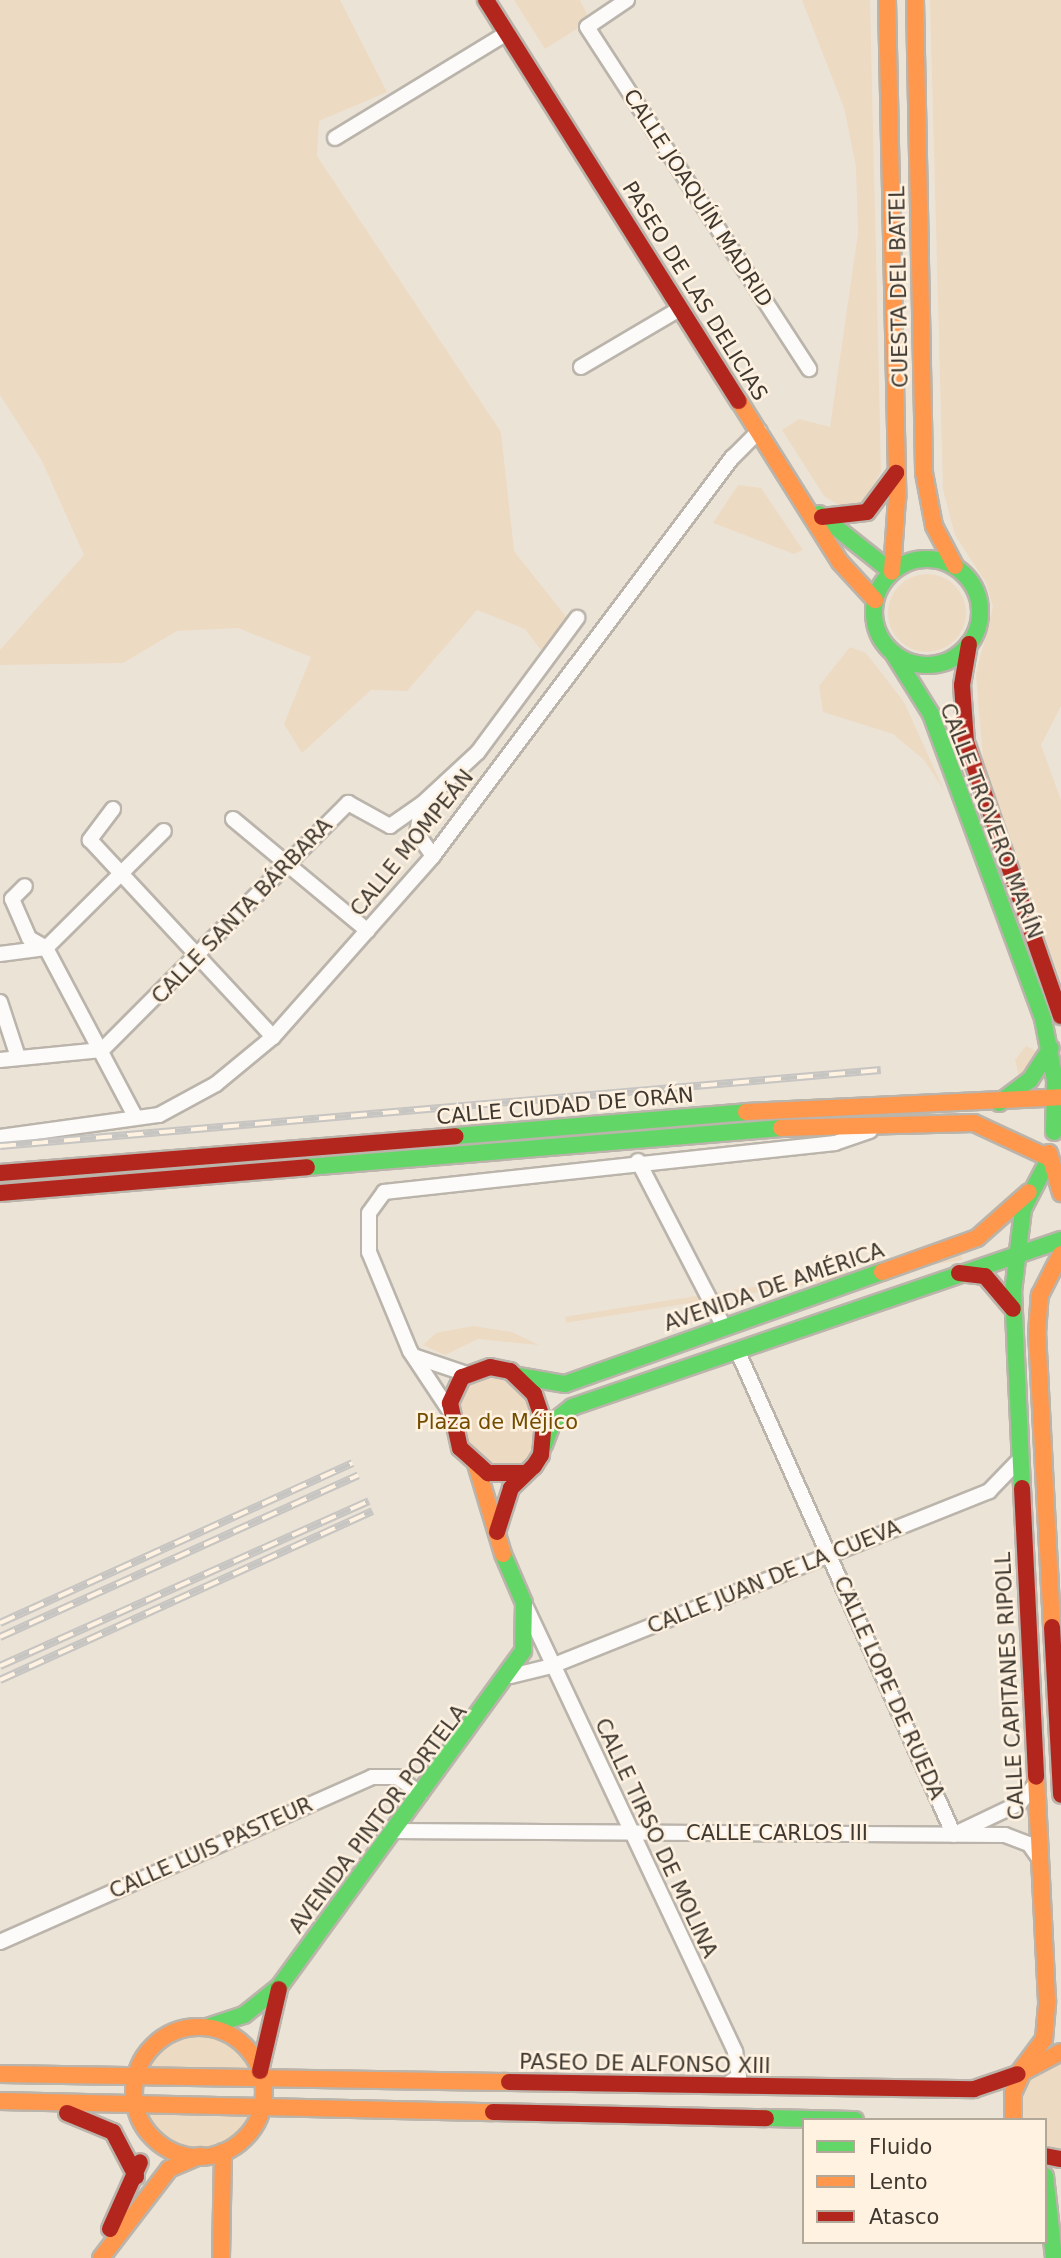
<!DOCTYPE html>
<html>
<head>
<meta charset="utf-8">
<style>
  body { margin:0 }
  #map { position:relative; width:1061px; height:2258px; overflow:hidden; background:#ece3d7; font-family:"DejaVu Sans",sans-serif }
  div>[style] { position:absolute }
  .green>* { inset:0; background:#eddac2; transform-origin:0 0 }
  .round { border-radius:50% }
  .roads { filter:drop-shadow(2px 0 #bab4ab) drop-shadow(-2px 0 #bab4ab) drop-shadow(0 2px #bab4ab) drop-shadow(0 -2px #bab4ab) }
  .street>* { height:14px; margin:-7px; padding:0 7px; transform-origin:7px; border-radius:7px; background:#fcfbf9 }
  .fast>* { height:16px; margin:-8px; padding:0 8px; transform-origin:8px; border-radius:8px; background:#63d668 }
  .fast>.ring { margin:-8px; padding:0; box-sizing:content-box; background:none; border:16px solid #63d668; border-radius:50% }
  .slow>* { height:16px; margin:-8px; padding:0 8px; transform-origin:8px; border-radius:8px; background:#ff974d }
  .slow>.ring { margin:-8px; padding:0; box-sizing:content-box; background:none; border:16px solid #ff974d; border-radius:50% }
  .jam>* { height:16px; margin:-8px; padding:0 8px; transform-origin:8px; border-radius:8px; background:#b3261e }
  .rail>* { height:8px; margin-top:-4px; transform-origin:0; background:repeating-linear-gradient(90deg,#fff2e1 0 16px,#c7c5c2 0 32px); box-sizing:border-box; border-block:2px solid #c7c5c2 }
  span { translate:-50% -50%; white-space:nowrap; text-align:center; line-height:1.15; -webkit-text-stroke:5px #fff2e1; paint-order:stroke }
  .street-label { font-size:21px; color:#3e3830 }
  .park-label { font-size:21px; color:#744c00 }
  .legend { position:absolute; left:802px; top:2118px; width:245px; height:126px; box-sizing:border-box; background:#fff2e1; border:2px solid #b2a89a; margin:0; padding:9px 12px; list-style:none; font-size:21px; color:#3e3830 }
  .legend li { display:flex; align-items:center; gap:14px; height:35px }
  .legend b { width:35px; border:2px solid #b2a89a }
</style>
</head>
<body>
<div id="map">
  <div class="green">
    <div style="clip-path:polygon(0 0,340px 0,387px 92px,319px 121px,317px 156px,501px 432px,514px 551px,567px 618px,541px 650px,525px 629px,477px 610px,407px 691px,371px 690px,302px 753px,284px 724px,311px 657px,238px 628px,177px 631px,123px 663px,0 665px,0 650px,84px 555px,42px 461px,0 395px)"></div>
    <div style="clip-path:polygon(514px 0,580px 0,587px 14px,581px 26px,545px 49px)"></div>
    <div style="clip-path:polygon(802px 0,870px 0,881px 471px,865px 503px,840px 506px,824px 496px,782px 430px,799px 419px,830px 427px,858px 233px,856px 167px,844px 108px)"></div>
    <div style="clip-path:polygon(930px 0,1061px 0,1061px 706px,1041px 745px,1061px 800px,1061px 982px,983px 759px,976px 674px,993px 607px,986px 583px,955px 535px,943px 490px)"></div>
    <div style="clip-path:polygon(738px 485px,761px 488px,803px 550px,794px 554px,713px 523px)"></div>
    <div class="round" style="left:888px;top:574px;width:78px;height:78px"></div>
    <div style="clip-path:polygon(850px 647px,866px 653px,904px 702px,944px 790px,924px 760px,893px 734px,823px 712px,819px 686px)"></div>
    <div style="clip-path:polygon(1026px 1046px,1036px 1051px,1035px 1061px,1019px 1076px,1015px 1060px)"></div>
    <div style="left:961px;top:1254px;width:6px;height:401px;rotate:81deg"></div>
    <div style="clip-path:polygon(473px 1326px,512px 1332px,539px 1345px,478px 1339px,445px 1355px,423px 1345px,436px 1333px)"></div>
    <div style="clip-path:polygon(518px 1376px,544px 1445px,505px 1477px,456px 1438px,462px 1377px)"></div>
    <div style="clip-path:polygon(198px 2027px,236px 2038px,260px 2071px,138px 2068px,162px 2038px)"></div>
    <div style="clip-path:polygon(1061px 2052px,1061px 2159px,1045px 2156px,1045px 2120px,1013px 2120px,1013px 2093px)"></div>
    <div style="clip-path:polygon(135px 2104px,262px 2108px,240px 2141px,200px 2156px,157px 2141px)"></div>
  </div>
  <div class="roads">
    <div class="street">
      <div style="left:627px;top:0;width:48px;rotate:146deg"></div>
      <div style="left:587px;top:27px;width:408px;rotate:57deg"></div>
      <div style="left:335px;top:138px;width:202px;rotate:-31.4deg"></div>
      <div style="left:581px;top:367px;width:116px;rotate:-30.5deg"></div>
      <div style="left:113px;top:809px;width:39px;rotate:127deg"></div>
      <div style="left:90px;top:840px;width:269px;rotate:47.1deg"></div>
      <div style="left:233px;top:819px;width:175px;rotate:39.7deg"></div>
      <div style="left:433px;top:856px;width:28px;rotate:-125deg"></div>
      <div style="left:417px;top:833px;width:29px;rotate:-80deg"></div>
      <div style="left:422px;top:804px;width:76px;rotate:-42.9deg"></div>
      <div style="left:478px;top:752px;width:167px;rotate:-53.5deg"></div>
      <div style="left:12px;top:899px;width:43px;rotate:66.4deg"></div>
      <div style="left:29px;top:938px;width:20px;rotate:30deg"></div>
      <div style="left:46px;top:948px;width:192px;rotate:62.1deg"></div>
      <div style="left:12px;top:899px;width:18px;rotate:-45deg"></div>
      <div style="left:46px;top:948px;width:166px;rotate:-44.8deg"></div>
      <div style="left:0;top:954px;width:46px;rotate:-7.4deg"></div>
      <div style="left:0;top:1002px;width:55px;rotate:71.9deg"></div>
      <div style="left:0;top:1060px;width:102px;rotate:-5.6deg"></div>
      <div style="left:102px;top:1050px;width:349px;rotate:-45.1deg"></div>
      <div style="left:348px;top:803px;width:48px;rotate:28.7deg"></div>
      <div style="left:390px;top:826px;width:39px;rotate:-35deg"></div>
      <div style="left:0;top:1137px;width:161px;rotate:-7.9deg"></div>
      <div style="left:159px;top:1115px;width:65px;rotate:-28.5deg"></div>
      <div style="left:216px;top:1084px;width:74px;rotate:-39.5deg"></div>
      <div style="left:273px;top:1037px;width:242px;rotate:-48.5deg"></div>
      <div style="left:433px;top:856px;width:499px;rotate:-53.1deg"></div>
      <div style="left:733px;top:457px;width:37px;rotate:-45deg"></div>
      <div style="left:638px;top:1161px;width:187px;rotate:62.6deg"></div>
      <div style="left:737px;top:1350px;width:531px;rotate:65.9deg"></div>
      <div style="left:416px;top:1357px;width:54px;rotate:18.4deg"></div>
      <div style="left:449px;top:1410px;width:71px;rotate:-123.5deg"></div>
      <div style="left:410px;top:1351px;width:107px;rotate:-112.5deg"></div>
      <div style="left:369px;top:1252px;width:39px;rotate:-90deg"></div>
      <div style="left:369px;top:1213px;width:26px;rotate:-54deg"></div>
      <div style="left:384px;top:1192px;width:454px;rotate:-6.2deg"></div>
      <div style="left:835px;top:1143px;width:37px;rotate:-19deg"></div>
      <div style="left:526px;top:1607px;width:492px;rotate:64.8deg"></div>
      <div style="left:735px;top:2052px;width:24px;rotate:81deg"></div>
      <div style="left:739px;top:2076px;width:16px;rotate:145deg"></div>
      <div style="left:511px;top:1676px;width:42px;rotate:-13.7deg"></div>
      <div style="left:552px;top:1666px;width:471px;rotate:-21.8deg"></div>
      <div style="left:989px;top:1491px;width:43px;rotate:-45.9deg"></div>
      <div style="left:391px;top:1831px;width:614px;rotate:0.37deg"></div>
      <div style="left:1005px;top:1835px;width:26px;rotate:21deg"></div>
      <div style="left:1029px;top:1844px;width:16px;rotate:55deg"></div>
      <div style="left:961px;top:1831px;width:65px;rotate:-25.4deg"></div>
      <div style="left:1020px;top:1803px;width:26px;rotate:-51deg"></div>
      <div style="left:0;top:1942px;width:407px;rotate:-23.9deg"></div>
      <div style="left:372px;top:1777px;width:25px"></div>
      <div style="left:397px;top:1777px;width:29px;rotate:35deg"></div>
    </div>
    <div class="fast">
      <div style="left:819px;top:514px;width:93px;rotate:38.5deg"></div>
      <div class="ring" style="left:874px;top:559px;width:90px;height:90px"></div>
      <div style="left:893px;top:653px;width:72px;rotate:58.1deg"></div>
      <div style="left:931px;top:714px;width:325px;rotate:69.8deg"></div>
      <div style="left:1043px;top:1019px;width:62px;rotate:78.9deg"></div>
      <div style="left:1055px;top:1080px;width:52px;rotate:91.1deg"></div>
      <div style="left:999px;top:1103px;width:39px;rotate:-37deg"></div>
      <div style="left:1030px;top:1080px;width:38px;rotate:-57deg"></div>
      <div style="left:456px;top:1136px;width:291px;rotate:-4.7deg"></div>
      <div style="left:307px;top:1167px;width:476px;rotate:-4.7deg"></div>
      <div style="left:518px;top:1376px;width:48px;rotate:9.7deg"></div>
      <div style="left:565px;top:1384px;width:336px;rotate:-19.5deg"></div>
      <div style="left:544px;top:1445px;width:25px;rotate:-69deg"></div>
      <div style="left:553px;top:1422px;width:24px;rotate:-38deg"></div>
      <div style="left:572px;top:1407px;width:517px;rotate:-18.86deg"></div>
      <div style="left:1022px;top:1488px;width:196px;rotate:-92.6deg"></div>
      <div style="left:1013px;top:1292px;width:84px;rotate:-83.1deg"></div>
      <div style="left:1023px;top:1209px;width:56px;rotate:-62.5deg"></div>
      <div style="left:207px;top:2027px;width:39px;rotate:-18deg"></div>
      <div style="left:244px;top:2015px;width:45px;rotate:-38.7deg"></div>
      <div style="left:279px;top:1987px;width:415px;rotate:-54deg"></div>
      <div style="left:523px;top:1651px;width:48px;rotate:-88.8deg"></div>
      <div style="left:524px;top:1603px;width:53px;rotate:-113.2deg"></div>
      <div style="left:766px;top:2118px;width:89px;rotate:1.3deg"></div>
      <div style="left:1045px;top:2176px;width:82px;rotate:83.7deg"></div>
    </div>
    <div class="slow">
      <div style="left:887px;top:0;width:498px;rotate:88.8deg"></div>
      <div style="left:897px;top:498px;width:74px;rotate:93.9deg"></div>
      <div style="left:915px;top:0;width:473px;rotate:88.9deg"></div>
      <div style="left:924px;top:473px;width:54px;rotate:79.3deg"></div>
      <div style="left:934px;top:526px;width:45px;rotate:62.3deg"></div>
      <div style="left:739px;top:401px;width:190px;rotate:57.9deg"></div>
      <div style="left:840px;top:562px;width:52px;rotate:47.4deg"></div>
      <div style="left:746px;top:1112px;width:315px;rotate:-2.7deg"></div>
      <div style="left:781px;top:1128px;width:193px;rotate:-1.5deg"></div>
      <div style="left:974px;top:1123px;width:83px;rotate:25deg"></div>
      <div style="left:1049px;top:1153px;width:42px;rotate:73.3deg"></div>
      <div style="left:882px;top:1272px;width:101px;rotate:-19.7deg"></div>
      <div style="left:977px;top:1238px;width:69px;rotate:-41.5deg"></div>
      <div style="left:476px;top:1464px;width:94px;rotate:73.3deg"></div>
      <div style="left:1052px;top:1627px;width:293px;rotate:-92.9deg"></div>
      <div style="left:1037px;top:1334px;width:39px;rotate:-86deg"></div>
      <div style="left:1040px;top:1295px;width:46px;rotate:-62.9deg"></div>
      <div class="ring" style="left:134px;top:2027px;width:114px;height:114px"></div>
      <div style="left:0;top:2074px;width:509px;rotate:0.9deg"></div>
      <div style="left:1018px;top:2074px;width:44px;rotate:-53.4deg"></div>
      <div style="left:1044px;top:2039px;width:38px;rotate:-85deg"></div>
      <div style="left:1047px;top:2001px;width:224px;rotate:-92.8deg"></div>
      <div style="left:0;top:2101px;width:493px;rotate:1.3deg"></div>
      <div style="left:1013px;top:2120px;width:27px;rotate:-90deg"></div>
      <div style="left:1013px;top:2093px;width:23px;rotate:-65deg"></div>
      <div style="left:1023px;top:2072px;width:43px;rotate:-27.8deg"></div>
      <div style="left:101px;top:2258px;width:112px;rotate:-52.6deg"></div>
      <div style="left:169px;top:2169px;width:34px;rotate:-23deg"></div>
      <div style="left:221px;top:2258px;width:106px;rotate:-88.9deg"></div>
    </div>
    <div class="jam">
      <div style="left:486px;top:0;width:474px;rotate:57.8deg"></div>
      <div style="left:822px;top:517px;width:45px;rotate:-6.3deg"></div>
      <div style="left:867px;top:512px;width:49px;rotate:-53.4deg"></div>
      <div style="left:969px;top:644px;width:42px;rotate:99.7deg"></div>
      <div style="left:962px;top:685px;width:57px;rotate:86deg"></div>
      <div style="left:966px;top:742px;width:290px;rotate:70.9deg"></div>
      <div style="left:0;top:1173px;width:457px;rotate:-4.6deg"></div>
      <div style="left:0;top:1193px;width:308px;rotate:-4.8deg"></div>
      <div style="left:959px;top:1273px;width:26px;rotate:7deg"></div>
      <div style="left:985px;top:1276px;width:43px;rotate:49.7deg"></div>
      <div style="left:1022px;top:1488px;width:289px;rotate:87.2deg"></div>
      <div style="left:497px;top:1532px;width:46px;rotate:-72.3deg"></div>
      <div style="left:511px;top:1488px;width:32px;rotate:-44deg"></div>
      <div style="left:534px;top:1466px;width:13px;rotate:-58deg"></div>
      <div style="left:541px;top:1455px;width:32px;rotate:-85deg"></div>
      <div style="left:544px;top:1423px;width:31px;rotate:-109deg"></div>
      <div style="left:534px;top:1394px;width:33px;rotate:-136deg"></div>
      <div style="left:510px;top:1371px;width:20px;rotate:-169deg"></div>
      <div style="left:490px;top:1367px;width:30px;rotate:160deg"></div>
      <div style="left:462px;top:1377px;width:29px;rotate:115deg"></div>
      <div style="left:450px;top:1403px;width:46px;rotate:77.5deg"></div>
      <div style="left:460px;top:1448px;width:38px;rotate:42deg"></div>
      <div style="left:488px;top:1473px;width:37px"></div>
      <div style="left:1052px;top:1627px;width:168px;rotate:86.9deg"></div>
      <div style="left:260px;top:2071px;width:84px;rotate:-77deg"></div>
      <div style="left:509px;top:2082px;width:465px;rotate:0.9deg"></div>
      <div style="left:974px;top:2089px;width:46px;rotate:-18.8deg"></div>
      <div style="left:493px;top:2112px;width:273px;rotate:1.3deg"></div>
      <div style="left:67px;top:2113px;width:50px;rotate:22.4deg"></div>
      <div style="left:113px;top:2132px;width:50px;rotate:62.4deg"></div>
      <div style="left:1045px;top:2156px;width:16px;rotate:11deg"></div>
      <div style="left:110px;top:2229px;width:73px;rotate:-65.9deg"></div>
    </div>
  </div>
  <div class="rail">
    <div style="left:0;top:1146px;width:884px;rotate:-4.93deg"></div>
    <div style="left:0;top:1623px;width:387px;rotate:-24.4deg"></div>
    <div style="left:0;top:1637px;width:393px;rotate:-24.3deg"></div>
    <div style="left:0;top:1666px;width:404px;rotate:-24.1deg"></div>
    <div style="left:0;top:1680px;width:409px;rotate:-24.4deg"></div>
  </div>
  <div class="street-label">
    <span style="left:698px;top:198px;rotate:57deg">CALLE JOAQUÍN MADRID</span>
    <span style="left:899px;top:287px;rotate:-91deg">CUESTA DEL BATEL</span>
    <span style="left:695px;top:291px;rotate:58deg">PASEO DE LAS DELICIAS</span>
    <span style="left:991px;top:821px;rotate:69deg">CALLE TROVERO MARÍN</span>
    <span style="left:412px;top:843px;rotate:-51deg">CALLE MOMPEÁN</span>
    <span style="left:242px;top:911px;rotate:-46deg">CALLE SANTA BÁRBARA</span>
    <span style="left:565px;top:1106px;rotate:-5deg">CALLE CIUDAD DE ORÁN</span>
    <span style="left:774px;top:1287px;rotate:-19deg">AVENIDA DE AMÉRICA</span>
    <span style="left:774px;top:1577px;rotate:-22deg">CALLE JUAN DE LA CUEVA</span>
    <span style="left:1010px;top:1686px;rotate:-93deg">CALLE CAPITANES RIPOLL</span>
    <span style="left:889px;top:1688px;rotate:66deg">CALLE LOPE DE RUEDA</span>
    <span style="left:378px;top:1819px;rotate:-53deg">AVENIDA PINTOR PORTELA</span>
    <span style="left:777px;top:1833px">CALLE CARLOS III</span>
    <span style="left:656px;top:1838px;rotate:65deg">CALLE TIRSO DE MOLINA</span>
    <span style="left:211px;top:1848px;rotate:-24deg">CALLE LUIS PASTEUR</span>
    <span style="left:645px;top:2064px;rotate:1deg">PASEO DE ALFONSO XIII</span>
  </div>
  <div class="park-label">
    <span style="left:497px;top:1422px">Plaza de Méjico</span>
  </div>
  <ul class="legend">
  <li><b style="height:9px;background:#63d668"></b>Fluido</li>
  <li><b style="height:9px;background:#ff974d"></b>Lento</li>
  <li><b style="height:9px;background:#b3261e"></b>Atasco</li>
  </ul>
</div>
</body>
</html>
